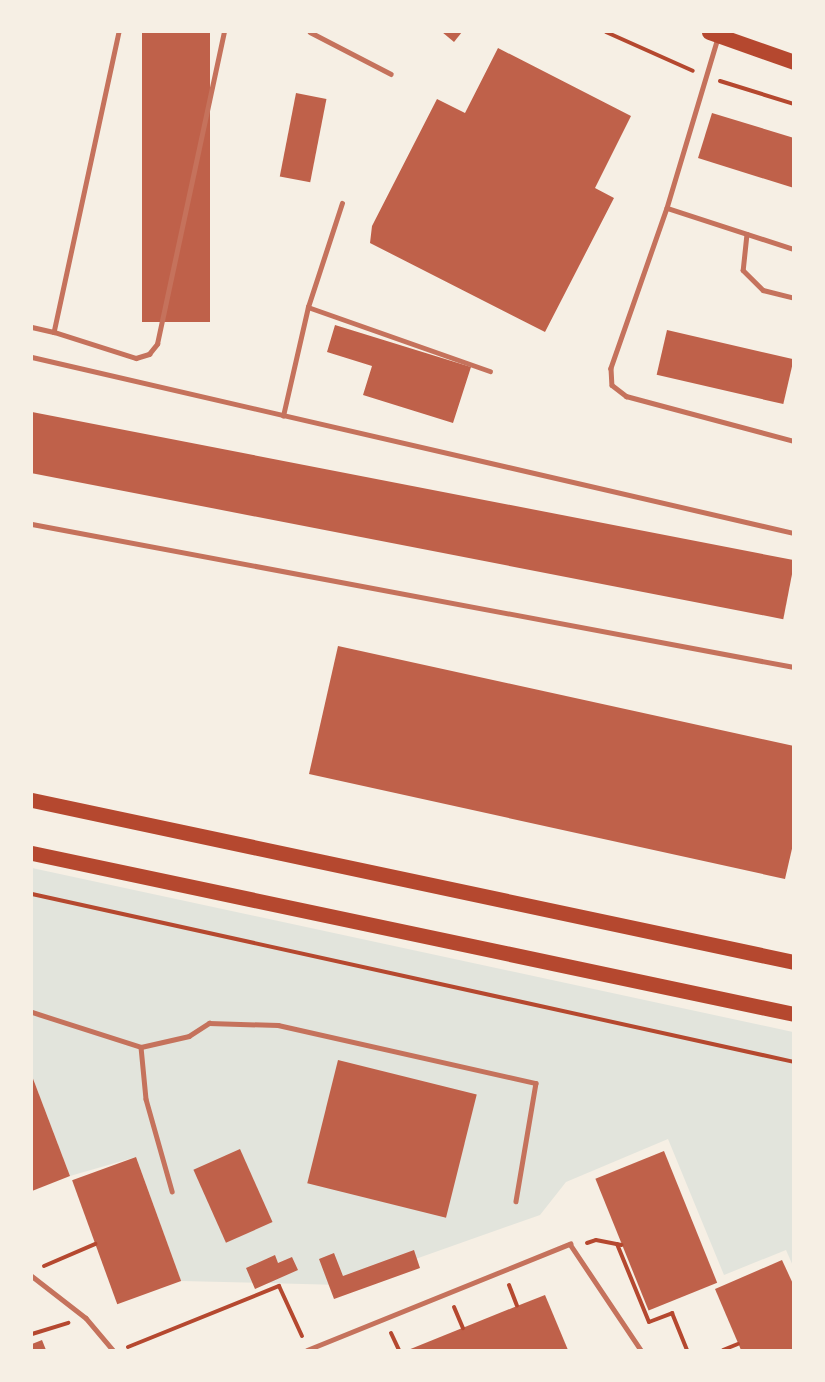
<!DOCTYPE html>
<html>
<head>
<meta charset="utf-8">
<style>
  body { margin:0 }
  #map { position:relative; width:825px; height:1382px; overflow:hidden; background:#f6efe4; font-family:Georgia,serif }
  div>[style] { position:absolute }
  .green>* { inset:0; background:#e2e4dc }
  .building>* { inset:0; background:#bf614a; transform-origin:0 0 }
  .path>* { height:4px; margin:-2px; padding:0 2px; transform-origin:2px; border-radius:2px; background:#b5482f }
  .service>* { height:4.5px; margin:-2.25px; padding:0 2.25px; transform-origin:2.25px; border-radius:2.25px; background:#c5725c }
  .primary>* { height:15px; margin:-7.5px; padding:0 7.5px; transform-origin:7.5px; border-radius:7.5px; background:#b5482f }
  span { translate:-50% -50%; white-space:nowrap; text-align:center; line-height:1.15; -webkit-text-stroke:4.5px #f6efe4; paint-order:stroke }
  .frame { position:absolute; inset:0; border:33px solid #f6efe4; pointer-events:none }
</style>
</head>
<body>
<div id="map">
  <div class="green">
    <div style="clip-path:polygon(32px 868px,793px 1032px,793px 1266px,786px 1250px,724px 1275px,668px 1139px,566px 1182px,540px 1215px,342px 1285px,181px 1281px,136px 1157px,70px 1176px,32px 1076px)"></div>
  </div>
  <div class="building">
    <div style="left:142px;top:32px;width:68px;height:290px"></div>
    <div style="clip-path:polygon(442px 32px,462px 32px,454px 42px)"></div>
    <div style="clip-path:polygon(498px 48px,631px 116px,595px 188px,614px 198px,545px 332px,370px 243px,372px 226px,437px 99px,465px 113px)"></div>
    <div style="left:296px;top:93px;width:31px;height:85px;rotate:11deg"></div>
    <div style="clip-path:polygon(712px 113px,794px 138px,794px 188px,698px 158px)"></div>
    <div style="clip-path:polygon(335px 325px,471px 367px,453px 423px,363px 395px,372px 366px,327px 352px)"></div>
    <div style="left:667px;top:330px;width:130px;height:46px;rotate:13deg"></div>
    <div style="left:32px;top:412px;width:777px;height:60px;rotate:11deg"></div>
    <div style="clip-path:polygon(338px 646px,794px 746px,794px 840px,785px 879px,309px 774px)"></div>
    <div style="left:338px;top:1060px;width:143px;height:127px;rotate:14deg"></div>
    <div style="clip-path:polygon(32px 1076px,70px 1176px,32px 1191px)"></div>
    <div style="left:240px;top:1149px;width:80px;height:51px;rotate:66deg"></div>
    <div style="left:664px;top:1151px;width:142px;height:74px;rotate:68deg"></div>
    <div style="left:136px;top:1157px;width:132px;height:68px;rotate:70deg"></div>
    <div style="clip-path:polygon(414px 1250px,420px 1268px,334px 1299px,319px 1259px,334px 1253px,343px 1276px)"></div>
    <div style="clip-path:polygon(275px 1255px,278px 1263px,292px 1257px,298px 1270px,255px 1289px,246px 1268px)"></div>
    <div style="clip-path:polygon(782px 1260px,794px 1286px,794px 1350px,741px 1350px,715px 1289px)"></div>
    <div style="clip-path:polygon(545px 1295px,568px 1350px,408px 1350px,517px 1306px)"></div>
    <div style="clip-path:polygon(42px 1340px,46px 1350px,32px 1350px,32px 1344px)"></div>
  </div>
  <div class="path">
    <div style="left:606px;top:32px;width:95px;rotate:24.1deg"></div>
    <div style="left:720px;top:81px;width:77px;rotate:17.3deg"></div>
    <div style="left:32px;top:894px;width:780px;rotate:12.43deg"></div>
    <div style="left:587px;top:1243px;width:9px;rotate:-18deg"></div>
    <div style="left:596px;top:1240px;width:26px;rotate:11deg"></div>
    <div style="left:617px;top:1244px;width:84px;rotate:67.7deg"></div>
    <div style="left:649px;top:1322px;width:25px;rotate:-21deg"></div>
    <div style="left:672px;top:1313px;width:40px;rotate:68deg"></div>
    <div style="left:44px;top:1266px;width:56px;rotate:-23.3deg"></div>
    <div style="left:509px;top:1285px;width:22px;rotate:69deg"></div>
    <div style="left:454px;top:1307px;width:23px;rotate:67deg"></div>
    <div style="left:391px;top:1333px;width:19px;rotate:65deg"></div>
    <div style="left:32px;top:1334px;width:38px;rotate:-17deg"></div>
    <div style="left:128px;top:1347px;width:163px;rotate:-22deg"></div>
    <div style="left:279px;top:1286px;width:55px;rotate:65.3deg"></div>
    <div style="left:723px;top:1350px;width:16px;rotate:-22deg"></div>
  </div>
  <div class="service">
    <div style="left:119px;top:32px;width:307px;rotate:102.2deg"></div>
    <div style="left:54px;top:332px;width:86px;rotate:17.6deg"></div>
    <div style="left:136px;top:358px;width:14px;rotate:-17deg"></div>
    <div style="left:149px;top:354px;width:13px;rotate:-51deg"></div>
    <div style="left:157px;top:344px;width:319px;rotate:-77.9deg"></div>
    <div style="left:310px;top:32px;width:91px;rotate:27.4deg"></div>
    <div style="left:718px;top:38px;width:177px;rotate:106.7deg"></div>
    <div style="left:667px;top:208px;width:170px;rotate:109.3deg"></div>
    <div style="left:611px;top:368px;width:17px;rotate:87deg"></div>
    <div style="left:612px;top:385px;width:18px;rotate:38deg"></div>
    <div style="left:626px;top:396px;width:174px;rotate:15deg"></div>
    <div style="left:667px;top:208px;width:133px;rotate:17.9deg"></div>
    <div style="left:747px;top:234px;width:36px;rotate:96deg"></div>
    <div style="left:743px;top:270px;width:28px;rotate:45deg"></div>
    <div style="left:763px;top:290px;width:32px;rotate:14deg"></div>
    <div style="left:308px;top:307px;width:193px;rotate:19.4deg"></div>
    <div style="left:32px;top:327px;width:23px;rotate:13deg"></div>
    <div style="left:32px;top:357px;width:782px;rotate:13.01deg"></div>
    <div style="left:283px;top:416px;width:112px;rotate:-77.1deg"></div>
    <div style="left:308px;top:307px;width:109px;rotate:-71.9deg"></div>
    <div style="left:32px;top:524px;width:775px;rotate:10.63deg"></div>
    <div style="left:32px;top:1012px;width:114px;rotate:17.8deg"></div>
    <div style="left:141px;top:1047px;width:49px;rotate:-12.9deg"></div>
    <div style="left:189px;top:1036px;width:24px;rotate:-33deg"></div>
    <div style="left:209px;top:1023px;width:69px;rotate:1.7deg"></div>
    <div style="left:278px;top:1025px;width:264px;rotate:12.7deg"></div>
    <div style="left:536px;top:1083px;width:120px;rotate:99.6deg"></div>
    <div style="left:141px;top:1047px;width:52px;rotate:84.5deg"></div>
    <div style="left:146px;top:1099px;width:96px;rotate:74.2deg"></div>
    <div style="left:32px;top:1276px;width:68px;rotate:37.9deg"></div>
    <div style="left:86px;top:1318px;width:42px;rotate:49.8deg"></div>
    <div style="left:307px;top:1350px;width:284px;rotate:-22deg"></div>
    <div style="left:570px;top:1244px;width:128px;rotate:56.2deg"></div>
  </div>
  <div class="primary">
    <div style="left:709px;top:32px;width:90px;rotate:19.4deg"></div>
    <div style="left:32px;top:800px;width:779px;rotate:12deg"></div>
    <div style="left:32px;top:853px;width:779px;rotate:11.93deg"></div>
  </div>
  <div class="frame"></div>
</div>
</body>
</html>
